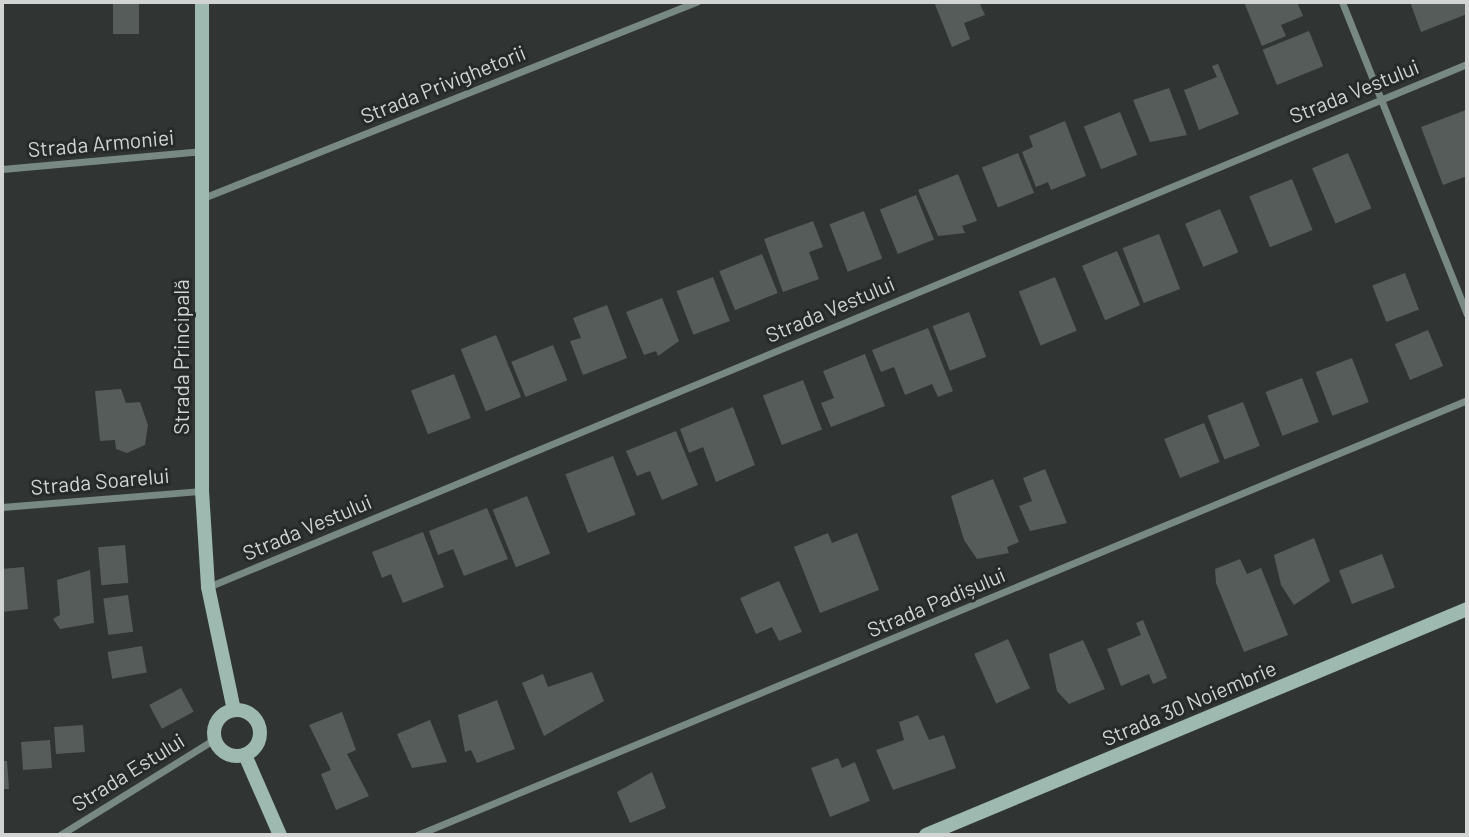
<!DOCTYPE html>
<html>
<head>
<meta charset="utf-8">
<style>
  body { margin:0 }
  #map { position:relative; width:1469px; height:837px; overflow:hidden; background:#303533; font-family:Barlow,sans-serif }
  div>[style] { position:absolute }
  .building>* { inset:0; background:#565c5a; transform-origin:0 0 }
  .street>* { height:7px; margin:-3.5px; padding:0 3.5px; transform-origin:3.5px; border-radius:3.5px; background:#788983 }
  .secondary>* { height:14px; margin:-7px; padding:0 7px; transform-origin:7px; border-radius:7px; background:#9eb9b0 }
  .secondary>.ring { margin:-7px; padding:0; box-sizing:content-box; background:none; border:14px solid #9eb9b0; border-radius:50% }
  span { translate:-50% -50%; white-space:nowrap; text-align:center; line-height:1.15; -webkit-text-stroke:6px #262b29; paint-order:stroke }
  .street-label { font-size:21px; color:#d1d4d3 }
  .frame { position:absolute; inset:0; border:4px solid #d1d4d3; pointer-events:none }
</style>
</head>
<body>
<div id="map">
  <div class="building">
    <div style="left:113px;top:2px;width:26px;height:32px"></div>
    <div style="clip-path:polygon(934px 2px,979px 2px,985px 15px,964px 23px,970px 39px,952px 47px)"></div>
    <div style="clip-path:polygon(1244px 2px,1297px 2px,1303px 16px,1281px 25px,1286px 36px,1262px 46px)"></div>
    <div style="clip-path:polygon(1410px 2px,1467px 2px,1467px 14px,1421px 32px)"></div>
    <div style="left:1309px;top:31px;width:38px;height:50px;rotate:68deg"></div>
    <div style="clip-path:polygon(1218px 64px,1239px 114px,1199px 130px,1184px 90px,1217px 77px,1212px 66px)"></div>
    <div style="clip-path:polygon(1169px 88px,1187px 135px,1150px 142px,1133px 100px)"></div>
    <div style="clip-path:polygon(1466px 110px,1467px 176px,1443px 185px,1421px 127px)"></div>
    <div style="left:1120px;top:112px;width:46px;height:39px;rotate:68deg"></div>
    <div style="clip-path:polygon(1065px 121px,1086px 176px,1051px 190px,1048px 182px,1036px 187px,1022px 152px,1033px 147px,1029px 136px)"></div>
    <div style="left:1018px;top:153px;width:43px;height:39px;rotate:68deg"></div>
    <div style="left:1348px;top:153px;width:60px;height:39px;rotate:67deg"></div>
    <div style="clip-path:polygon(958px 174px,977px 221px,962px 226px,965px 233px,938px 236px,918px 190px)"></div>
    <div style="left:1292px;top:179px;width:55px;height:46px;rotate:68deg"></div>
    <div style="left:916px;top:195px;width:48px;height:39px;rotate:68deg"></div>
    <div style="left:1220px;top:209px;width:47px;height:38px;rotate:67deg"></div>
    <div style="left:864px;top:211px;width:51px;height:37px;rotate:69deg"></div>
    <div style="clip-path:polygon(813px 221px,823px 247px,809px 252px,819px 279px,783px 292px,764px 239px)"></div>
    <div style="left:1159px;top:234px;width:59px;height:39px;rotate:69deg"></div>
    <div style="left:1117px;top:251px;width:59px;height:38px;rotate:67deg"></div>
    <div style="left:762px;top:254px;width:42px;height:46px;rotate:68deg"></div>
    <div style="left:1405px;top:273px;width:39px;height:35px;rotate:69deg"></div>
    <div style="left:713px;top:277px;width:47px;height:39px;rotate:69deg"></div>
    <div style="left:1055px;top:277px;width:58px;height:39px;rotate:68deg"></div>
    <div style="clip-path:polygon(662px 298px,679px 341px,658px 356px,656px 351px,644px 355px,626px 312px)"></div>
    <div style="clip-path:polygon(607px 305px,627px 358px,583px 375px,570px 341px,581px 338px,573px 318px)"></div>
    <div style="left:969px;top:312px;width:48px;height:39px;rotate:69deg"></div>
    <div style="clip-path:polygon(928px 328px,953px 391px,938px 397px,932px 384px,905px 395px,894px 367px,881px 372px,872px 350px)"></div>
    <div style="left:1428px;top:330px;width:39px;height:36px;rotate:67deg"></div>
    <div style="left:496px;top:335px;width:67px;height:38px;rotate:68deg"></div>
    <div style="left:553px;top:345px;width:38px;height:45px;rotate:68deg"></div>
    <div style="clip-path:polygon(865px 354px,885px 406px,831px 427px,821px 403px,834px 398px,823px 371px)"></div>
    <div style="left:1352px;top:358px;width:47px;height:39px;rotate:69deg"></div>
    <div style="left:454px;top:374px;width:47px;height:46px;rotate:69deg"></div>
    <div style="left:1302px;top:378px;width:47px;height:39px;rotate:69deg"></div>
    <div style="left:803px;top:380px;width:53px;height:43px;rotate:69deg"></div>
    <div style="clip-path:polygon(121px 389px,126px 403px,140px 402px,148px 425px,145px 445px,127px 453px,116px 449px,115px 440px,100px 441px,95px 391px)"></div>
    <div style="left:1243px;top:402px;width:47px;height:38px;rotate:69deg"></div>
    <div style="clip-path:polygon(733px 407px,755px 465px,716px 482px,703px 447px,689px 453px,680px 429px)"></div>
    <div style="left:1204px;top:423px;width:42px;height:43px;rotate:68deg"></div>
    <div style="clip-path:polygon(676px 431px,698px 485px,662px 500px,650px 471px,637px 476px,626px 451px)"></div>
    <div style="left:613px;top:456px;width:63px;height:51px;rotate:69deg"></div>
    <div style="clip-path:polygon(1045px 469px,1067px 523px,1030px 531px,1019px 506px,1032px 501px,1023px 478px)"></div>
    <div style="clip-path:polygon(993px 479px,1019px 542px,1007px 547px,1009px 553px,977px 559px,964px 540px,951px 496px)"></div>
    <div style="left:527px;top:496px;width:62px;height:37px;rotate:68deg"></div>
    <div style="clip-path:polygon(487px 508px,508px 559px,464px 576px,453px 549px,438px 555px,429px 531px)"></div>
    <div style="clip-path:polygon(423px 532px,444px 587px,403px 603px,391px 574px,382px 578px,372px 552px)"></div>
    <div style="clip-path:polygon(828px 533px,832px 543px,857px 533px,879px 590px,820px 613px,794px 547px)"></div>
    <div style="clip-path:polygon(1314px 538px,1330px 581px,1294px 605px,1281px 585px,1274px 555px)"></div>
    <div style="left:125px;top:545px;width:38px;height:27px;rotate:85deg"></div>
    <div style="left:1382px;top:554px;width:36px;height:46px;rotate:69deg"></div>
    <div style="clip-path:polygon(1240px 559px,1247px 574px,1261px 568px,1288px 635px,1244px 652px,1216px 583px,1215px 569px)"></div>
    <div style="clip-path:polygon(24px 567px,28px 609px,2px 612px,2px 569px)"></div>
    <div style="clip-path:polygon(90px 570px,94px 623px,60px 629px,53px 619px,60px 615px,57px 580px)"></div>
    <div style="clip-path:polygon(779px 581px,802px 632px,779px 641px,772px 627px,756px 634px,740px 598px)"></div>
    <div style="left:128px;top:595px;width:37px;height:25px;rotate:82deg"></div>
    <div style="clip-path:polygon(1143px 620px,1167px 678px,1153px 684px,1149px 674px,1121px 686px,1107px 649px,1141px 635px,1136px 623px)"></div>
    <div style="left:1008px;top:639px;width:54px;height:37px;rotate:66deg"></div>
    <div style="clip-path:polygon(1083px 640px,1105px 689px,1069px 704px,1057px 691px,1049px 654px)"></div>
    <div style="left:142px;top:646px;width:27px;height:35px;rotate:80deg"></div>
    <div style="clip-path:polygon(592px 672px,604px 701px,544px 736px,522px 683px,543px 674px,548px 687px)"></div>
    <div style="left:181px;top:688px;width:27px;height:36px;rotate:62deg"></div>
    <div style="clip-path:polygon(497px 700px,515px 749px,477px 763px,471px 750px,465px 752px,458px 715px)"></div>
    <div style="clip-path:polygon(342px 712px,356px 750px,347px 754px,369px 796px,336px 810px,321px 774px,331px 770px,309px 725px)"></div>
    <div style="clip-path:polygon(918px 715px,929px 740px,944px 735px,956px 768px,893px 790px,876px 750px,904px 740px,899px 722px)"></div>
    <div style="clip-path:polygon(430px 720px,447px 762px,412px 768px,397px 734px)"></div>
    <div style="left:83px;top:725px;width:27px;height:29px;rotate:86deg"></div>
    <div style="left:50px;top:740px;width:28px;height:29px;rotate:86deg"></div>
    <div style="clip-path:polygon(838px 758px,842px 768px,855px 762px,870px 801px,830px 817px,811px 768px)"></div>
    <div style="clip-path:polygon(2px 761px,7px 761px,9px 789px,2px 789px)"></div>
    <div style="clip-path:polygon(652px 772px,666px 808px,630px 823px,617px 792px)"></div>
  </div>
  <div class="street">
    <div style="left:1342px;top:2px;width:336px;rotate:68.2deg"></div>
    <div style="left:2px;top:169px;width:202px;rotate:-5.1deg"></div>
    <div style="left:203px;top:198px;width:531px;rotate:-21.68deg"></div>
    <div style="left:2px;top:507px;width:201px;rotate:-4.6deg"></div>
    <div style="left:208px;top:587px;width:1363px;rotate:-22.56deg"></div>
    <div style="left:60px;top:835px;width:182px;rotate:-31.8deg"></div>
    <div style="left:417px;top:835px;width:1137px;rotate:-22.5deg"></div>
  </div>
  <div class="secondary">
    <div style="left:202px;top:2px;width:489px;rotate:90deg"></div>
    <div style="left:202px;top:491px;width:96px;rotate:86.4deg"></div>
    <div style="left:208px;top:587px;width:126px;rotate:78.1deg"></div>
    <div class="ring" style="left:214px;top:710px;width:32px;height:32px"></div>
    <div style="left:245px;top:755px;width:87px;rotate:66.4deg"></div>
    <div style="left:926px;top:835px;width:586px;rotate:-22.67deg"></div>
  </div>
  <div class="street-label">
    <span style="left:443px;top:84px;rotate:-22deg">Strada Privighetorii</span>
    <span style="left:1354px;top:91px;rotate:-22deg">Strada Vestului</span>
    <span style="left:101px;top:143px;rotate:-5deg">Strada Armoniei</span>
    <span style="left:830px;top:309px;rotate:-23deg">Strada Vestului</span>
    <span style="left:181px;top:357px;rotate:-90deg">Strada Principală</span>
    <span style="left:100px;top:481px;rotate:-5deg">Strada Soarelui</span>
    <span style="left:307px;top:527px;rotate:-23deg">Strada Vestului</span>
    <span style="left:936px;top:602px;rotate:-23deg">Strada Padișului</span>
    <span style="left:1189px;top:703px;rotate:-23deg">Strada 30 Noiembrie</span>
    <span style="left:128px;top:772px;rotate:-32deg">Strada Estului</span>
  </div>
  <div class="frame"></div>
</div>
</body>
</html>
